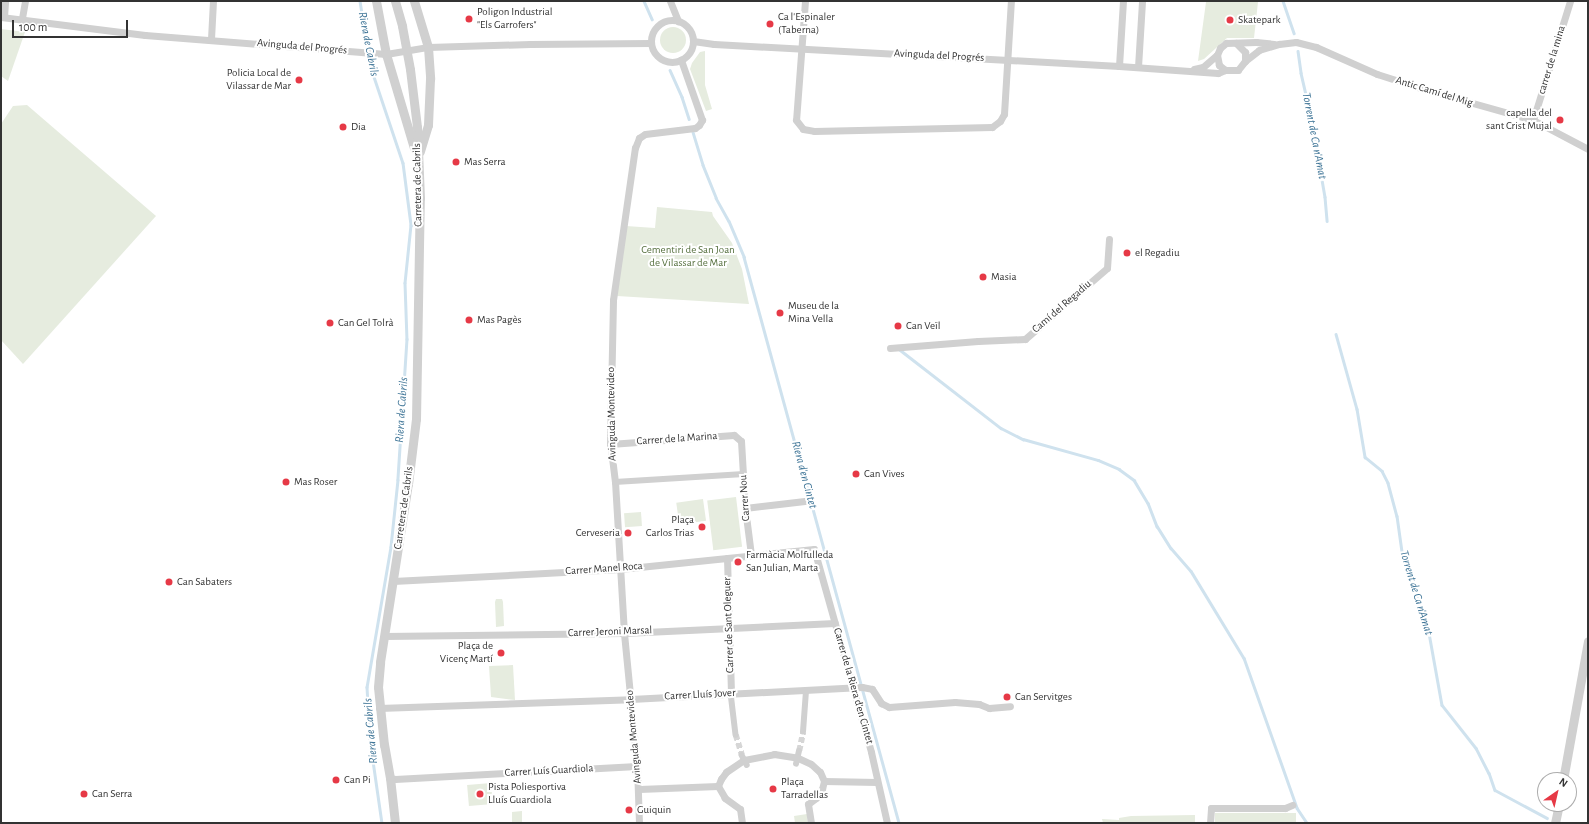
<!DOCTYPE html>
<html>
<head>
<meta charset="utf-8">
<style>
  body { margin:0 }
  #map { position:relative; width:1589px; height:824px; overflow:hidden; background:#fff; font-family:"Alegreya Sans",sans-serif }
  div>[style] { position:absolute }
  .green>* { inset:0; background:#e6ecdf; transform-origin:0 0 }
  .round { border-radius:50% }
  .stream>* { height:2.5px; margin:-1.25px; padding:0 1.25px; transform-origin:1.25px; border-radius:1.25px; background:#cfe2ee }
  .pedestrian-tunnel>* { height:5.5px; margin-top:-2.75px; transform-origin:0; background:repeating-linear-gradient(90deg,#d6d6d6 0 5.5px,transparent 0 8.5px) }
  .pedestrian>* { height:5.5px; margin:-2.75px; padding:0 2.75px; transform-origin:2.75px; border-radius:2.75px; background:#d0d0d0 }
  .minor>* { height:7px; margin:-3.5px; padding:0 3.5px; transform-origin:3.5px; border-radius:3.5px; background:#d0d0d0 }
  .minor>.ring { margin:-3.5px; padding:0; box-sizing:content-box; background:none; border:7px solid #d0d0d0; border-radius:50% }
  .tertiary>* { height:9px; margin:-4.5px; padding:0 4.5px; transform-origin:4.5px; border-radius:4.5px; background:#d0d0d0 }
  .tertiary-bridge>* { height:9px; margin:-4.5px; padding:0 4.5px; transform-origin:4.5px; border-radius:4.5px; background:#d0d0d0 }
  .dots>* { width:11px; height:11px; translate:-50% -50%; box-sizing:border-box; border:2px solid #fff; border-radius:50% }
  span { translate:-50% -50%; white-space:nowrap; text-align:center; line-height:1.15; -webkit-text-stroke:4px #fff; paint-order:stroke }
  .poi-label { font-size:11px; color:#333 }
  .left { translate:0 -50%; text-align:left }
  .right { translate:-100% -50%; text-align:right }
  .street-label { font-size:11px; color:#333 }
  .park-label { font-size:11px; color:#56703f }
  .water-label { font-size:12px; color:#3f7597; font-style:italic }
  .frame { position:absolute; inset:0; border:2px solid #333; pointer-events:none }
  .north { position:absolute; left:1537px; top:772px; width:40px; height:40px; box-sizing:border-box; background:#fff; border:1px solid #adadad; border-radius:50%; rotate:34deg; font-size:11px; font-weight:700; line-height:16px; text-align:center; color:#333 }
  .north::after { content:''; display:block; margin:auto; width:14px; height:18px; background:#e63946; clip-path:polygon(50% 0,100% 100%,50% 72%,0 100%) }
  .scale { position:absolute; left:12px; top:20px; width:116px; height:18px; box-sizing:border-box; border:2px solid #333; border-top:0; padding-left:5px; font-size:12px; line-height:14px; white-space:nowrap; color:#333; -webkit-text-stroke:3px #fff; paint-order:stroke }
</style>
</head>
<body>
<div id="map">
  <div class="green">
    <div style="clip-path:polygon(1206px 2px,1258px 2px,1254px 38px,1227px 38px,1204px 59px,1198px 61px)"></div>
    <div class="round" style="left:660px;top:27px;width:26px;height:26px"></div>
    <div style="clip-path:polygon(1px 29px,25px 32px,8px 81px,1px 76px)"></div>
    <div style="clip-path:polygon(705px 51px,705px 85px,712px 109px,706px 111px,690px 69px,692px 63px,700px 52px)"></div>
    <div style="clip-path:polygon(27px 105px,156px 216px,23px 364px,1px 340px,1px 124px,13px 106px)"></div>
    <div style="clip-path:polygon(657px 207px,712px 212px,713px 216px,732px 243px,742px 269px,749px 304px,617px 296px,626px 226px,655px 228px)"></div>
    <div style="left:736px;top:497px;width:50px;height:29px;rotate:83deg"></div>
    <div style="left:703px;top:499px;width:22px;height:27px;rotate:82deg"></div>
    <div style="left:641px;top:512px;width:14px;height:17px;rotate:86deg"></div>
    <div style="clip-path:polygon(496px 599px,502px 599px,503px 602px,504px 626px,496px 627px,495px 602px)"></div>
    <div style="clip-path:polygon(513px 665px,515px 700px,491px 697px,489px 666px)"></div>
    <div style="left:491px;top:783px;width:21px;height:24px;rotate:85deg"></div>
    <div style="clip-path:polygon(522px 811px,522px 823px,508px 823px,512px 823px,512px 812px)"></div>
    <div style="left:1215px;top:813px;width:81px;height:10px"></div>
    <div style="clip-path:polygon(807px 814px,808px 823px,795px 823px,794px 816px)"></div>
    <div style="clip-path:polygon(1195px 815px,1195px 823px,1103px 823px,1102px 819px,1119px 820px,1119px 818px,1131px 816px)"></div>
  </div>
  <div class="stream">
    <div style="left:360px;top:1px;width:65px;rotate:81.1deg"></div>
    <div style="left:370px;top:65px;width:103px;rotate:71.4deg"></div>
    <div style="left:403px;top:163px;width:63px;rotate:82.6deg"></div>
    <div style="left:411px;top:225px;width:58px;rotate:95.9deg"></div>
    <div style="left:405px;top:283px;width:56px;rotate:88deg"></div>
    <div style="left:407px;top:339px;width:141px;rotate:93.7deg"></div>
    <div style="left:398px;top:480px;width:67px;rotate:96deg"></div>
    <div style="left:391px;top:547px;width:142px;rotate:99.7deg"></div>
    <div style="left:367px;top:687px;width:53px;rotate:86.8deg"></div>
    <div style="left:370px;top:740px;width:84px;rotate:81.8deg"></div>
    <div style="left:644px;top:1px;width:20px;rotate:66deg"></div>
    <div style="left:1283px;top:1px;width:34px;rotate:71deg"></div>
    <div style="left:1298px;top:51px;width:22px;rotate:82deg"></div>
    <div style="left:1301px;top:73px;width:39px;rotate:77deg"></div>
    <div style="left:1310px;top:111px;width:87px;rotate:80.1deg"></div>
    <div style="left:1325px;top:197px;width:24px;rotate:85deg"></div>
    <div style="left:670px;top:70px;width:30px;rotate:66deg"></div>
    <div style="left:682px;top:97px;width:23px;rotate:72deg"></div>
    <div style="left:693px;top:132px;width:34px;rotate:73deg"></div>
    <div style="left:703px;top:165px;width:35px;rotate:68deg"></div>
    <div style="left:716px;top:198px;width:26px;rotate:61deg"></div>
    <div style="left:729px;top:221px;width:39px;rotate:67deg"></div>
    <div style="left:744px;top:257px;width:587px;rotate:74.68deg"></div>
    <div style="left:1336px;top:334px;width:78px;rotate:74.4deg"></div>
    <div style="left:1357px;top:409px;width:49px;rotate:80.5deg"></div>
    <div style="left:1365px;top:457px;width:22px;rotate:39deg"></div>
    <div style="left:1382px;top:471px;width:13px;rotate:63deg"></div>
    <div style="left:1388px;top:483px;width:34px;rotate:75deg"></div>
    <div style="left:1397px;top:516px;width:37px;rotate:82deg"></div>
    <div style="left:1402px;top:553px;width:84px;rotate:71.4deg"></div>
    <div style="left:1429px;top:633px;width:73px;rotate:79.8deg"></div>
    <div style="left:1442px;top:705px;width:55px;rotate:51.7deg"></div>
    <div style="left:1476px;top:748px;width:28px;rotate:63deg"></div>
    <div style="left:1489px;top:773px;width:18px;rotate:71deg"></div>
    <div style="left:1495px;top:790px;width:59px;rotate:28.3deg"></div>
    <div style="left:899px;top:349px;width:129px;rotate:37.8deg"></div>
    <div style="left:1001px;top:428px;width:25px;rotate:27deg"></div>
    <div style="left:1023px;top:439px;width:78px;rotate:15.6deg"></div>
    <div style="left:1098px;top:460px;width:23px;rotate:23deg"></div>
    <div style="left:1119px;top:469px;width:19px;rotate:36deg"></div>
    <div style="left:1134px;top:480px;width:27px;rotate:59deg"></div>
    <div style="left:1148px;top:503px;width:25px;rotate:69deg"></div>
    <div style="left:1157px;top:526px;width:26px;rotate:58deg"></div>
    <div style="left:1171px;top:548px;width:30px;rotate:49deg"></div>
    <div style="left:1191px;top:571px;width:102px;rotate:58.7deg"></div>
    <div style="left:1244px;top:658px;width:159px;rotate:70.5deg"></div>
    <div style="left:1297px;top:808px;width:18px;rotate:56deg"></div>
  </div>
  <div class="pedestrian-tunnel">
    <div style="left:736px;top:735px;width:21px;rotate:73deg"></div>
    <div style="left:799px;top:751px;width:19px;rotate:-78deg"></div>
  </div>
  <div class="pedestrian">
    <div style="left:615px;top:482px;width:129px;rotate:-3.5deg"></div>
    <div style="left:731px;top:693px;width:42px;rotate:83.2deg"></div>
    <div style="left:803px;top:732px;width:41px;rotate:-85.8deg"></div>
    <div style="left:742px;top:755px;width:11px;rotate:63deg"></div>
    <div style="left:796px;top:764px;width:13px;rotate:-77deg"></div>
  </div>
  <div class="minor">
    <div style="left:670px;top:1px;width:22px;rotate:68deg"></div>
    <div style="left:805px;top:1px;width:119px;rotate:94.3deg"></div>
    <div style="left:796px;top:120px;width:11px;rotate:52deg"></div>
    <div style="left:803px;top:129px;width:11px;rotate:10deg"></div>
    <div style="left:814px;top:131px;width:178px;rotate:-1.3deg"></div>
    <div style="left:992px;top:127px;width:10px;rotate:-37deg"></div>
    <div style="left:1000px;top:121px;width:8px;rotate:-60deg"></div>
    <div style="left:1004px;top:114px;width:113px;rotate:-86.5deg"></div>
    <div style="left:1px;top:17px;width:145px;rotate:7.1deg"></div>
    <div style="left:145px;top:35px;width:242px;rotate:4.5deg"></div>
    <div style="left:386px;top:54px;width:43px;rotate:-9.5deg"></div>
    <div style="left:428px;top:47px;width:102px;rotate:-1.7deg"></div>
    <div style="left:530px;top:44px;width:121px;rotate:-0.5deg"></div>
    <div style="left:4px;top:17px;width:16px;rotate:-86deg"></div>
    <div style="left:22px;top:18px;width:17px;rotate:-80deg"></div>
    <div class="ring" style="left:651px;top:20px;width:35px;height:35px"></div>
    <div style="left:211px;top:39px;width:38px;rotate:-87deg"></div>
    <div style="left:693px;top:41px;width:21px;rotate:8deg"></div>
    <div style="left:714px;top:44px;width:406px;rotate:3.1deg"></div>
    <div style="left:1119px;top:66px;width:99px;rotate:4deg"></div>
    <div style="left:1218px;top:73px;width:8px;rotate:-23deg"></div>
    <div style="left:1236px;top:43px;width:13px;rotate:45deg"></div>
    <div style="left:1245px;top:52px;width:9px;rotate:90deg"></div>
    <div style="left:1245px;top:61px;width:11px;rotate:128deg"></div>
    <div style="left:1238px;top:70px;width:13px;rotate:180deg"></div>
    <div style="left:1225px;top:70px;width:8px;rotate:-140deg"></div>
    <div style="left:1219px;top:65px;width:10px;rotate:-101deg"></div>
    <div style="left:1217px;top:55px;width:8px;rotate:-67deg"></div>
    <div style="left:1220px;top:48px;width:8px;rotate:-40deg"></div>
    <div style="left:1226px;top:43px;width:30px;rotate:-2deg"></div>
    <div style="left:1256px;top:42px;width:18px;rotate:6deg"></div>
    <div style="left:1245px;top:61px;width:18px;rotate:-38deg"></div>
    <div style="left:1259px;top:50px;width:21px;rotate:-17deg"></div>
    <div style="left:1279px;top:44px;width:17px;rotate:-7deg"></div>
    <div style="left:1296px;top:42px;width:21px;rotate:14deg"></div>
    <div style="left:1316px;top:47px;width:67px;rotate:23.9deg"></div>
    <div style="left:1377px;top:74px;width:56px;rotate:17.8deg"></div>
    <div style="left:1430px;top:91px;width:107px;rotate:15.7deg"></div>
    <div style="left:1533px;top:120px;width:62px;rotate:27.8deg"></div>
    <div style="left:1119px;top:66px;width:65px;rotate:-86.5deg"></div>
    <div style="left:1138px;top:67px;width:66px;rotate:-86.5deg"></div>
    <div style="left:1194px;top:69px;width:9px;rotate:-13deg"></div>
    <div style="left:1203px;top:67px;width:18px;rotate:-41deg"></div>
    <div style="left:1533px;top:120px;width:125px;rotate:-72.7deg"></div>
    <div style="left:890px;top:348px;width:88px;rotate:-4.5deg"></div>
    <div style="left:978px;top:341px;width:47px;rotate:-2.4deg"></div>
    <div style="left:1025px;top:339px;width:108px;rotate:-40.9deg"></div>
    <div style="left:1107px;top:268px;width:29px;rotate:-86deg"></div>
    <div style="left:610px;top:444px;width:124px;rotate:-4.2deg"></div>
    <div style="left:734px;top:435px;width:9px;rotate:41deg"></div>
    <div style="left:741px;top:441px;width:67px;rotate:86.6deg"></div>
    <div style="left:745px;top:508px;width:47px;rotate:82.7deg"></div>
    <div style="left:745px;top:508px;width:60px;rotate:-6.7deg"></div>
    <div style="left:727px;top:558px;width:135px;rotate:88.3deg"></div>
    <div style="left:393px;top:581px;width:227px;rotate:-3deg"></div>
    <div style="left:620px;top:569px;width:195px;rotate:-5.9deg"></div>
    <div style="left:814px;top:549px;width:211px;rotate:74.3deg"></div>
    <div style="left:871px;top:752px;width:73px;rotate:77.3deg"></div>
    <div style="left:384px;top:636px;width:240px;rotate:-0.7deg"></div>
    <div style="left:624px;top:633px;width:211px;rotate:-2.7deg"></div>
    <div style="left:379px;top:708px;width:252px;rotate:-2deg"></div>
    <div style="left:631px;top:699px;width:231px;rotate:-3deg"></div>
    <div style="left:862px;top:687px;width:10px;rotate:11deg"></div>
    <div style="left:872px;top:689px;width:17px;rotate:57deg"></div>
    <div style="left:881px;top:703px;width:9px;rotate:27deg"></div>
    <div style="left:889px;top:707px;width:66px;rotate:-4.3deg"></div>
    <div style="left:955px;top:702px;width:24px;rotate:5deg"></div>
    <div style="left:979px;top:704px;width:11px;rotate:22deg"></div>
    <div style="left:989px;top:708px;width:21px;rotate:-5deg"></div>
    <div style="left:390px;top:778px;width:5px;rotate:11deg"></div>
    <div style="left:395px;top:779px;width:242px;rotate:-3.1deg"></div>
    <div style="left:824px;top:781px;width:53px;rotate:1.1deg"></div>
    <div style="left:639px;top:789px;width:79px;rotate:-2.2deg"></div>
    <div style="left:639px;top:823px;width:57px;rotate:-92deg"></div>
    <div style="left:637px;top:766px;width:134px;rotate:-95.6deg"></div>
    <div style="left:624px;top:633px;width:151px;rotate:-93.4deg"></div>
    <div style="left:615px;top:482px;width:38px;rotate:-97deg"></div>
    <div style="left:610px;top:444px;width:144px;rotate:-88.8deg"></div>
    <div style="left:613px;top:300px;width:154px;rotate:-81.8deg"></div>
    <div style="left:635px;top:148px;width:11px;rotate:-68deg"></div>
    <div style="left:639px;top:138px;width:7px;rotate:-34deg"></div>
    <div style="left:645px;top:134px;width:50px;rotate:-6.8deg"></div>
    <div style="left:695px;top:128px;width:5px;rotate:-37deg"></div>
    <div style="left:699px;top:125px;width:6px;rotate:-59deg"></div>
    <div style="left:702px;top:120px;width:64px;rotate:-109.3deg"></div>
    <div style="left:742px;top:823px;width:14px;rotate:-98deg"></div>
    <div style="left:740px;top:809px;width:19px;rotate:-144deg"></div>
    <div style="left:725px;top:798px;width:14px;rotate:-120deg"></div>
    <div style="left:718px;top:786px;width:8px;rotate:-67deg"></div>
    <div style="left:721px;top:779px;width:9px;rotate:-54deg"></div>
    <div style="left:726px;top:772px;width:22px;rotate:-34deg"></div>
    <div style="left:744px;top:760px;width:31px;rotate:-11deg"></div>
    <div style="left:774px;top:754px;width:24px;rotate:9deg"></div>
    <div style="left:798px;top:758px;width:14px;rotate:25deg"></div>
    <div style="left:811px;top:764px;width:12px;rotate:42deg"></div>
    <div style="left:820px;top:772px;width:10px;rotate:66deg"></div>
    <div style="left:824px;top:781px;width:8px;rotate:104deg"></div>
    <div style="left:822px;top:789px;width:11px;rotate:124deg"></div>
    <div style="left:816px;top:798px;width:10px;rotate:143deg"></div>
    <div style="left:808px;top:804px;width:19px;rotate:81deg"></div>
    <div style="left:1210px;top:823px;width:15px;rotate:-86deg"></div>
    <div style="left:1211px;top:808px;width:74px"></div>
    <div style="left:1285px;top:808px;width:8px;rotate:-23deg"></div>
  </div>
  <div class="tertiary">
    <div style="left:376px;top:1px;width:54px;rotate:79.3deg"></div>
    <div style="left:386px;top:54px;width:98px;rotate:73.4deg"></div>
    <div style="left:395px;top:1px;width:26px;rotate:74deg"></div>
    <div style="left:414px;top:1px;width:48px;rotate:73.1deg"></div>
    <div style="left:428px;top:47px;width:32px;rotate:86deg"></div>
    <div style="left:430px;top:79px;width:46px;rotate:92.5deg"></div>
    <div style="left:428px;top:125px;width:28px;rotate:107deg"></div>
    <div style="left:1563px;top:780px;width:141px;rotate:-79.8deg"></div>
    <div style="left:395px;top:823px;width:45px;rotate:-96.3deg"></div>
    <div style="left:390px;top:778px;width:34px;rotate:-100deg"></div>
    <div style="left:384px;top:745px;width:58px;rotate:-95.9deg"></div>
    <div style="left:378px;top:687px;width:25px;rotate:-85deg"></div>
    <div style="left:380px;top:662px;width:180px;rotate:-81.1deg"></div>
    <div style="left:408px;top:484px;width:65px;rotate:-83deg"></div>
    <div style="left:416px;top:419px;width:221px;rotate:-89deg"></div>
    <div style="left:420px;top:198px;width:71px;rotate:-92.4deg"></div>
    <div style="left:417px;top:127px;width:58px;rotate:-96.9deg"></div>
    <div style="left:1555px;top:823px;width:19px;rotate:-78deg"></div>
  </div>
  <div class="tertiary-bridge">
    <div style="left:402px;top:26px;width:44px;rotate:79.5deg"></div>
  </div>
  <div class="dots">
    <div style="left:469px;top:19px;background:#e63946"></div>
    <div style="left:1230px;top:20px;background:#e63946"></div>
    <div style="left:770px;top:24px;background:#e63946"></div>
    <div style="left:299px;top:80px;background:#e63946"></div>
    <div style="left:1560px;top:120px;background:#e63946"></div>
    <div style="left:343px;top:127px;background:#e63946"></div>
    <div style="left:456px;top:162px;background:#e63946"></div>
    <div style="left:1127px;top:253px;background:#e63946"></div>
    <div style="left:983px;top:277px;background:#e63946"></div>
    <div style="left:780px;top:313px;background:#e63946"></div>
    <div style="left:469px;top:320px;background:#e63946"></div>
    <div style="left:330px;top:323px;background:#e63946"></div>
    <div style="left:898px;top:326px;background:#e63946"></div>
    <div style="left:856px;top:474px;background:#e63946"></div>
    <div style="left:286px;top:482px;background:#e63946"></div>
    <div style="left:702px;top:527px;background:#e63946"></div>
    <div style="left:628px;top:533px;background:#e63946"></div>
    <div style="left:738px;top:562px;background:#e63946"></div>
    <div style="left:169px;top:582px;background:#e63946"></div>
    <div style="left:501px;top:653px;background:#e63946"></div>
    <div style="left:1007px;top:697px;background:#e63946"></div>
    <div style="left:336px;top:780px;background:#e63946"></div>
    <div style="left:773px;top:789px;background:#e63946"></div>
    <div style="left:84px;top:794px;background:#e63946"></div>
    <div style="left:480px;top:794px;background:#e63946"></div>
    <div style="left:629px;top:810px;background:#e63946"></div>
  </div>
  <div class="poi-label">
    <span class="left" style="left:477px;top:19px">Poligon Industrial<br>"Els Garrofers"</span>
    <span class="left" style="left:778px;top:24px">Ca l'Espinaler<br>(Taberna)</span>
    <span class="left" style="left:1238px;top:20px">Skatepark</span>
    <span class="right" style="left:291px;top:80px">Policia Local de<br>Vilassar de Mar</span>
    <span class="right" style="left:1552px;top:120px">capella del<br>sant Crist Mujal</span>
    <span class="left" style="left:351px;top:127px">Dia</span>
    <span class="left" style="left:464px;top:162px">Mas Serra</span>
    <span class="left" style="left:1135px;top:253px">el Regadiu</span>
    <span class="left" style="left:991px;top:277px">Masia</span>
    <span class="left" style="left:788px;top:313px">Museu de la<br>Mina Vella</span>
    <span class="left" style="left:477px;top:320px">Mas Pagès</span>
    <span class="left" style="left:338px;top:323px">Can Gel Tolrà</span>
    <span class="left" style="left:906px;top:326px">Can Veïl</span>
    <span class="left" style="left:864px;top:474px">Can Vives</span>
    <span class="left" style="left:294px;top:482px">Mas Roser</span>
    <span class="right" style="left:694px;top:527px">Plaça<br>Carlos Trias</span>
    <span class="right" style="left:620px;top:533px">Cerveseria</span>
    <span class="left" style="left:746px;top:562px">Farmàcia Molfulleda<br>San Julian, Marta</span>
    <span class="left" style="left:177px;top:582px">Can Sabaters</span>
    <span class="right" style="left:493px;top:653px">Plaça de<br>Vicenç Martí</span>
    <span class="left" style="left:1015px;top:697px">Can Servitges</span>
    <span class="left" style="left:344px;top:780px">Can Pi</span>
    <span class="left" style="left:781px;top:789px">Plaça<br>Tarradellas</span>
    <span class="left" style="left:488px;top:794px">Pista Poliesportiva<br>Lluís Guardiola</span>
    <span class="left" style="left:92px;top:794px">Can Serra</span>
    <span class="left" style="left:637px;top:810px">Guiquin</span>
  </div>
  <div class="street-label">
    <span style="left:302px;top:47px;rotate:5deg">Avinguda del Progrés</span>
    <span style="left:939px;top:56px;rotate:3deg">Avinguda del Progrés</span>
    <span style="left:1552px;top:60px;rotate:-73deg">carrer de la mina</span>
    <span style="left:1434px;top:92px;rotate:17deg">Antic Camí del Mig</span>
    <span style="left:418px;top:185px;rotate:-91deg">Carretera de Cabrils</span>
    <span style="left:1062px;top:307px;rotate:-41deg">Camí del Regadiu</span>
    <span style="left:612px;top:414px;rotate:-91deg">Avinguda Montevideo</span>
    <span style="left:677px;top:439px;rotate:-4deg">Carrer de la Marina</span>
    <span style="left:745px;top:498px;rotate:-94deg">Carrer Nou</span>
    <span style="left:404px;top:508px;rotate:-82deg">Carretera de Cabrils</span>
    <span style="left:604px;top:569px;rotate:-4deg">Carrer Manel Roca</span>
    <span style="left:729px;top:625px;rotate:-92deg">Carrer de Sant Oleguer</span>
    <span style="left:610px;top:632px;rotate:-2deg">Carrer Jeroni Marsal</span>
    <span style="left:853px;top:686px;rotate:74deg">Carrer de la Riera d'en Cintet</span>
    <span style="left:700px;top:695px;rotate:-3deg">Carrer Lluís Jover</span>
    <span style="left:634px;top:737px;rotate:-95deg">Avinguda Montevideo</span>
    <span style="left:549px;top:771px;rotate:-3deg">Carrer Luís Guardiola</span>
  </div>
  <div class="park-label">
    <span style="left:688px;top:257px">Cementiri de San Joan<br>de Vilassar de Mar</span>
  </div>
  <div class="water-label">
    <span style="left:368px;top:44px;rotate:79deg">Riera de Cabrils</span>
    <span style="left:1314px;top:136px;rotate:79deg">Torrent de Ca n'Amat</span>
    <span style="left:402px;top:410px;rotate:-86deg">Riera de Cabrils</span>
    <span style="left:804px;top:475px;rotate:75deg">Riera d'en Cintet</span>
    <span style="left:1416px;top:593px;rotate:73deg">Torrent de Ca n'Amat</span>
    <span style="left:371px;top:731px;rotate:-95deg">Riera de Cabrils</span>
  </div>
  <div class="frame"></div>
  <div class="north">N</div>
  <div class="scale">100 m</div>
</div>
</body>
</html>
